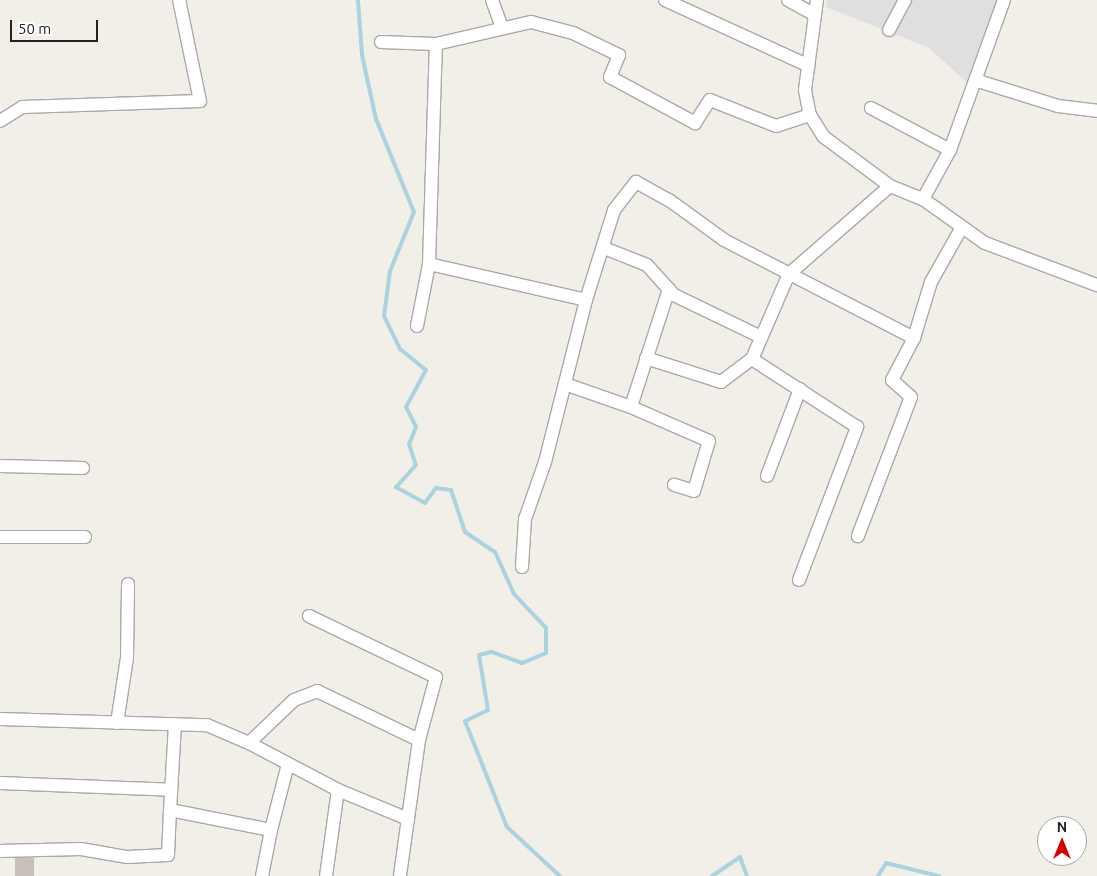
<!DOCTYPE html>
<html>
<head>
<meta charset="utf-8">
<style>
  body { margin:0 }
  #map { position:relative; width:1097px; height:876px; overflow:hidden; background:#f2efe9; font-family:Ubuntu,sans-serif }
  div>[style] { position:absolute }
  .residential>* { inset:0; background:#e0dfdf }
  .stream>* { height:4px; margin:-2px; padding:0 2px; transform-origin:2px; border-radius:2px; background:#aad3df }
  .building>* { inset:0; background:#c7bfb8; transform-origin:0 0 }
  .roads { filter:drop-shadow(1px 0 #a9a9a9) drop-shadow(-1px 0 #a9a9a9) drop-shadow(0 1px #a9a9a9) drop-shadow(0 -1px #a9a9a9) }
  .minor>* { height:12px; margin:-6px; padding:0 6px; transform-origin:6px; border-radius:6px; background:#fff }
  span { translate:-50% -50%; white-space:nowrap; text-align:center; line-height:1.15; -webkit-text-stroke:5px #fff; paint-order:stroke }
  .north { position:absolute; left:1037px; top:816px; width:50px; height:50px; box-sizing:border-box; background:#fff; border:1px solid #a7a7a7; border-radius:50%; rotate:0deg; font-size:14px; font-weight:700; line-height:20px; text-align:center; color:#222 }
  .north::after { content:''; display:block; margin:auto; width:18px; height:22px; background:#d40000; clip-path:polygon(50% 0,100% 100%,50% 72%,0 100%) }
  .scale { position:absolute; left:10px; top:20px; width:88px; height:22px; box-sizing:border-box; border:2px solid #222; border-top:0; padding-left:6px; font-size:15px; line-height:18px; white-space:nowrap; color:#222; -webkit-text-stroke:4px #fff; paint-order:stroke }
</style>
</head>
<body>
<div id="map">
  <div class="residential">
    <div style="clip-path:polygon(827px 0,1003px 0,970px 85px,929px 48px,826px 7px)"></div>
  </div>
  <div class="stream">
    <div style="left:358px;top:0;width:55px;rotate:85.8deg"></div>
    <div style="left:362px;top:55px;width:66px;rotate:77.7deg"></div>
    <div style="left:376px;top:119px;width:100px;rotate:67.8deg"></div>
    <div style="left:414px;top:212px;width:64px;rotate:112.1deg"></div>
    <div style="left:390px;top:271px;width:45px;rotate:97.6deg"></div>
    <div style="left:384px;top:316px;width:37px;rotate:64deg"></div>
    <div style="left:400px;top:349px;width:33px;rotate:39deg"></div>
    <div style="left:426px;top:370px;width:42px;rotate:118.4deg"></div>
    <div style="left:406px;top:407px;width:22px;rotate:63deg"></div>
    <div style="left:416px;top:427px;width:18px;rotate:112deg"></div>
    <div style="left:409px;top:444px;width:22px;rotate:72deg"></div>
    <div style="left:416px;top:465px;width:30px;rotate:132deg"></div>
    <div style="left:396px;top:487px;width:33px;rotate:29deg"></div>
    <div style="left:425px;top:503px;width:19px;rotate:-54deg"></div>
    <div style="left:436px;top:488px;width:15px;rotate:8deg"></div>
    <div style="left:451px;top:490px;width:44px;rotate:71.6deg"></div>
    <div style="left:465px;top:532px;width:36px;rotate:34deg"></div>
    <div style="left:495px;top:552px;width:46px;rotate:65.7deg"></div>
    <div style="left:514px;top:594px;width:47px;rotate:46.7deg"></div>
    <div style="left:546px;top:628px;width:25px;rotate:90deg"></div>
    <div style="left:546px;top:653px;width:26px;rotate:157deg"></div>
    <div style="left:522px;top:663px;width:33px;rotate:-160deg"></div>
    <div style="left:491px;top:652px;width:12px;rotate:166deg"></div>
    <div style="left:479px;top:655px;width:56px;rotate:80.7deg"></div>
    <div style="left:488px;top:710px;width:25px;rotate:154deg"></div>
    <div style="left:465px;top:721px;width:114px;rotate:68.4deg"></div>
    <div style="left:507px;top:827px;width:72px;rotate:42.8deg"></div>
    <div style="left:712px;top:876px;width:34px;rotate:-34deg"></div>
    <div style="left:740px;top:857px;width:20px;rotate:70deg"></div>
    <div style="left:878px;top:876px;width:15px;rotate:-58deg"></div>
    <div style="left:886px;top:863px;width:55px;rotate:13.8deg"></div>
  </div>
  <div class="building">
    <div style="left:34px;top:858px;width:18px;height:19px;rotate:90deg"></div>
  </div>
  <div class="roads">
    <div class="minor">
      <div style="left:492px;top:0;width:29px;rotate:70deg"></div>
      <div style="left:665px;top:0;width:158px;rotate:24.6deg"></div>
      <div style="left:788px;top:0;width:31px;rotate:29deg"></div>
      <div style="left:817px;top:0;width:91px;rotate:97.6deg"></div>
      <div style="left:805px;top:90px;width:25px;rotate:79deg"></div>
      <div style="left:810px;top:115px;width:26px;rotate:58deg"></div>
      <div style="left:824px;top:137px;width:82px;rotate:36.6deg"></div>
      <div style="left:890px;top:186px;width:35px;rotate:22deg"></div>
      <div style="left:923px;top:199px;width:76px;rotate:35.4deg"></div>
      <div style="left:985px;top:243px;width:120px;rotate:20.6deg"></div>
      <div style="left:889px;top:30px;width:34px;rotate:-62deg"></div>
      <div style="left:381px;top:42px;width:55px;rotate:2.1deg"></div>
      <div style="left:436px;top:44px;width:98px;rotate:-13deg"></div>
      <div style="left:531px;top:22px;width:43px;rotate:14.7deg"></div>
      <div style="left:573px;top:33px;width:51px;rotate:25.6deg"></div>
      <div style="left:619px;top:55px;width:24px;rotate:112deg"></div>
      <div style="left:610px;top:77px;width:97px;rotate:28.4deg"></div>
      <div style="left:695px;top:123px;width:27px;rotate:-57deg"></div>
      <div style="left:710px;top:100px;width:71px;rotate:21.5deg"></div>
      <div style="left:776px;top:126px;width:36px;rotate:-18deg"></div>
      <div style="left:975px;top:80px;width:87px;rotate:17.4deg"></div>
      <div style="left:1058px;top:106px;width:39px;rotate:7deg"></div>
      <div style="left:871px;top:108px;width:89px;rotate:28deg"></div>
      <div style="left:0;top:121px;width:26px;rotate:-32deg"></div>
      <div style="left:22px;top:107px;width:178px;rotate:-1.9deg"></div>
      <div style="left:200px;top:101px;width:103px;rotate:-101.7deg"></div>
      <div style="left:923px;top:199px;width:56px;rotate:-61.1deg"></div>
      <div style="left:950px;top:150px;width:159px;rotate:-70.2deg"></div>
      <div style="left:604px;top:248px;width:46px;rotate:21.6deg"></div>
      <div style="left:647px;top:265px;width:40px;rotate:48deg"></div>
      <div style="left:674px;top:295px;width:97px;rotate:25.8deg"></div>
      <div style="left:429px;top:264px;width:161px;rotate:12.9deg"></div>
      <div style="left:669px;top:289px;width:124px;rotate:107.9deg"></div>
      <div style="left:631px;top:407px;width:85px;rotate:23.6deg"></div>
      <div style="left:709px;top:441px;width:52px;rotate:106.7deg"></div>
      <div style="left:694px;top:491px;width:21px;rotate:-163deg"></div>
      <div style="left:417px;top:326px;width:63px;rotate:-79deg"></div>
      <div style="left:429px;top:264px;width:220px;rotate:-88.2deg"></div>
      <div style="left:914px;top:338px;width:59px;rotate:-73.1deg"></div>
      <div style="left:931px;top:282px;width:63px;rotate:-60.6deg"></div>
      <div style="left:646px;top:358px;width:79px;rotate:17.7deg"></div>
      <div style="left:721px;top:382px;width:39px;rotate:-37deg"></div>
      <div style="left:565px;top:384px;width:70px;rotate:19.2deg"></div>
      <div style="left:0;top:466px;width:83px;rotate:1.4deg"></div>
      <div style="left:767px;top:476px;width:93px;rotate:-69.2deg"></div>
      <div style="left:0;top:537px;width:85px"></div>
      <div style="left:522px;top:567px;width:48px;rotate:-86.4deg"></div>
      <div style="left:525px;top:519px;width:60px;rotate:-70.7deg"></div>
      <div style="left:545px;top:462px;width:167px;rotate:-75.8deg"></div>
      <div style="left:586px;top:300px;width:94px;rotate:-72.7deg"></div>
      <div style="left:614px;top:210px;width:36px;rotate:-52deg"></div>
      <div style="left:636px;top:182px;width:38px;rotate:29deg"></div>
      <div style="left:669px;top:200px;width:68px;rotate:36deg"></div>
      <div style="left:724px;top:240px;width:214px;rotate:27.3deg"></div>
      <div style="left:914px;top:338px;width:47px;rotate:117.6deg"></div>
      <div style="left:892px;top:380px;width:25px;rotate:42deg"></div>
      <div style="left:911px;top:397px;width:149px;rotate:110.9deg"></div>
      <div style="left:799px;top:580px;width:164px;rotate:-69.2deg"></div>
      <div style="left:857px;top:427px;width:125px;rotate:-147.1deg"></div>
      <div style="left:752px;top:359px;width:93px;rotate:-66.5deg"></div>
      <div style="left:789px;top:274px;width:134px;rotate:-41.1deg"></div>
      <div style="left:309px;top:616px;width:141px;rotate:25.7deg"></div>
      <div style="left:436px;top:677px;width:65px;rotate:105.1deg"></div>
      <div style="left:0;top:719px;width:207px;rotate:1.7deg"></div>
      <div style="left:207px;top:725px;width:46px;rotate:23.2deg"></div>
      <div style="left:249px;top:743px;width:62px;rotate:-43.7deg"></div>
      <div style="left:294px;top:700px;width:25px;rotate:-21deg"></div>
      <div style="left:317px;top:691px;width:113px;rotate:25.7deg"></div>
      <div style="left:419px;top:740px;width:137px;rotate:98deg"></div>
      <div style="left:117px;top:723px;width:66px;rotate:-81.3deg"></div>
      <div style="left:127px;top:658px;width:74px;rotate:-89.2deg"></div>
      <div style="left:175px;top:724px;width:86px;rotate:93.3deg"></div>
      <div style="left:170px;top:810px;width:103px;rotate:11.2deg"></div>
      <div style="left:271px;top:830px;width:68px;rotate:-75.6deg"></div>
      <div style="left:249px;top:743px;width:101px;rotate:27.8deg"></div>
      <div style="left:338px;top:790px;width:76px;rotate:22.5deg"></div>
      <div style="left:0;top:783px;width:171px;rotate:2.3deg"></div>
      <div style="left:0;top:851px;width:81px;rotate:-1.4deg"></div>
      <div style="left:81px;top:849px;width:47px;rotate:9.9deg"></div>
      <div style="left:127px;top:857px;width:41px;rotate:-2.8deg"></div>
      <div style="left:168px;top:855px;width:45px;rotate:-87.5deg"></div>
      <div style="left:262px;top:876px;width:47px;rotate:-78.9deg"></div>
      <div style="left:326px;top:876px;width:87px;rotate:-82.1deg"></div>
    </div>
  </div>
  <div class="north">N</div>
  <div class="scale">50 m</div>
</div>
</body>
</html>
